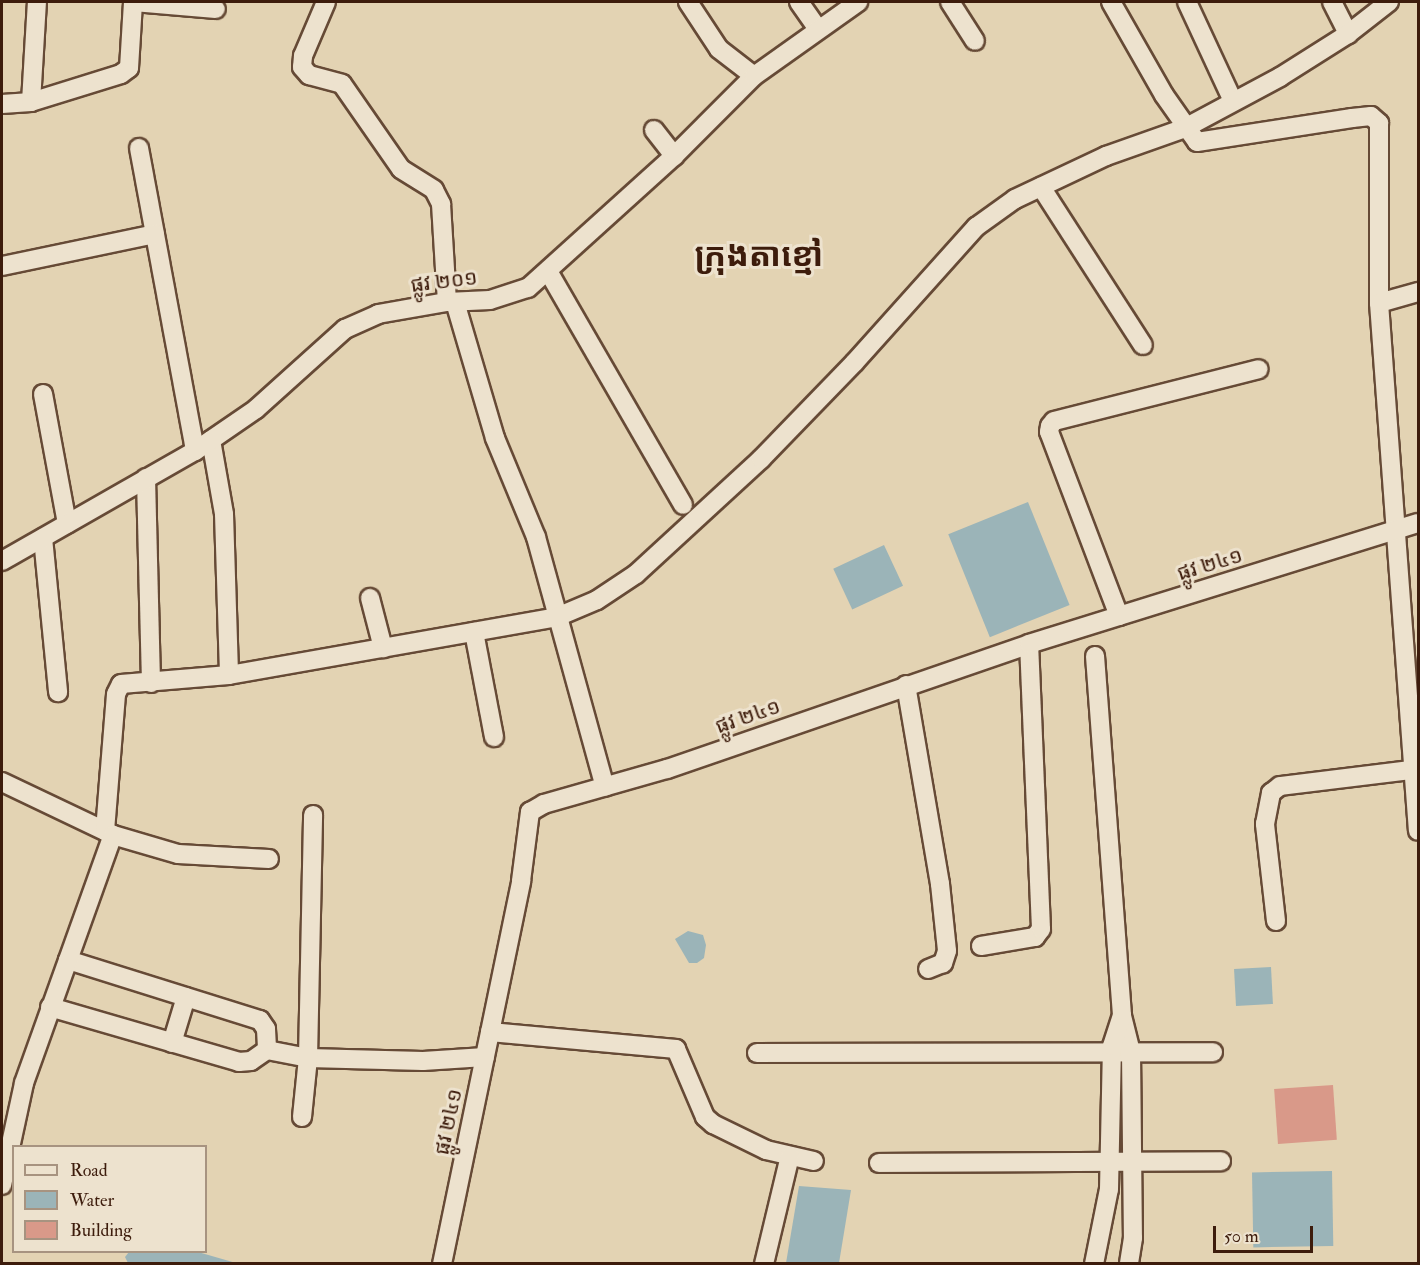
<!DOCTYPE html>
<html>
<head>
<meta charset="utf-8">
<style>
  body { margin:0 }
  #map { position:relative; width:1420px; height:1265px; overflow:hidden; background:#e3d3b3; font-family:"IM FELL Double Pica","Noto Sans Khmer",serif }
  div>[style] { position:absolute }
  .water>* { inset:0; background:#9bb4b8; transform-origin:0 0 }
  .building>* { inset:0; background:#d99989; transform-origin:0 0 }
  .roads { filter:drop-shadow(2px 0 #664a36) drop-shadow(-2px 0 #664a36) drop-shadow(0 2px #664a36) drop-shadow(0 -2px #664a36) }
  .minor>* { height:18px; margin:-9px; padding:0 9px; transform-origin:9px; border-radius:9px; background:#ede2ce }
  span { translate:-50% -50%; white-space:nowrap; text-align:center; line-height:1.15; -webkit-text-stroke:6px #ede2ce; paint-order:stroke }
  .street-label { font-size:21px; color:#3d1c0c }
  .town-label { font-size:33px; color:#3d1c0c; font-weight:700 }
  .frame { position:absolute; inset:0; border:3px solid #3d1c0c; pointer-events:none }
  .legend { position:absolute; left:12px; top:1145px; width:195px; height:108px; box-sizing:border-box; background:#ede2ce; border:2px solid #a79380; margin:0; padding:8px 10px; list-style:none; font-size:18px; color:#3d1c0c }
  .legend li { display:flex; align-items:center; gap:12px; height:30px }
  .legend b { width:30px; border:2px solid #a79380 }
  .scale { position:absolute; left:1213px; top:1226px; width:100px; height:27px; box-sizing:border-box; border:3px solid #3d1c0c; border-top:0; padding-left:8px; font-size:18px; line-height:21px; white-space:nowrap; color:#3d1c0c; -webkit-text-stroke:4px #ede2ce; paint-order:stroke }
</style>
</head>
<body>
<div id="map">
  <div class="water">
    <div style="left:1028px;top:502px;width:111px;height:86px;rotate:68deg"></div>
    <div style="left:884px;top:545px;width:45px;height:56px;rotate:65deg"></div>
    <div style="clip-path:polygon(688px 931px,703px 935px,706px 945px,704px 958px,697px 963px,689px 963px,675px 939px)"></div>
    <div style="left:1271px;top:967px;width:37px;height:37px;rotate:87deg"></div>
    <div style="left:1332px;top:1171px;width:75px;height:80px;rotate:89deg"></div>
    <div style="clip-path:polygon(799px 1186px,851px 1190px,839px 1263px,786px 1263px)"></div>
    <div style="clip-path:polygon(129px 1252px,198px 1252px,236px 1263px,128px 1263px,125px 1257px)"></div>
  </div>
  <div class="building">
    <div style="left:1333px;top:1085px;width:55px;height:59px;rotate:86deg"></div>
  </div>
  <div class="roads">
    <div class="minor">
      <div style="left:134px;top:2px;width:82px;rotate:4.9deg"></div>
      <div style="left:326px;top:2px;width:59px;rotate:113.1deg"></div>
      <div style="left:303px;top:56px;width:11px;rotate:95deg"></div>
      <div style="left:302px;top:67px;width:11px;rotate:49deg"></div>
      <div style="left:309px;top:75px;width:34px;rotate:15deg"></div>
      <div style="left:342px;top:84px;width:103px;rotate:55.2deg"></div>
      <div style="left:401px;top:169px;width:39px;rotate:32deg"></div>
      <div style="left:434px;top:190px;width:16px;rotate:63deg"></div>
      <div style="left:441px;top:204px;width:98px;rotate:86.5deg"></div>
      <div style="left:688px;top:2px;width:56px;rotate:56.6deg"></div>
      <div style="left:719px;top:49px;width:44px;rotate:37.6deg"></div>
      <div style="left:799px;top:2px;width:33px;rotate:55deg"></div>
      <div style="left:950px;top:2px;width:46px;rotate:57.3deg"></div>
      <div style="left:1111px;top:2px;width:107px;rotate:60.3deg"></div>
      <div style="left:1164px;top:95px;width:57px;rotate:54.9deg"></div>
      <div style="left:1197px;top:142px;width:157px;rotate:-8.8deg"></div>
      <div style="left:1352px;top:118px;width:19px;rotate:-6deg"></div>
      <div style="left:1371px;top:116px;width:11px;rotate:41deg"></div>
      <div style="left:1379px;top:123px;width:180px;rotate:90deg"></div>
      <div style="left:1379px;top:303px;width:529px;rotate:85.78deg"></div>
      <div style="left:1187px;top:2px;width:109px;rotate:65.1deg"></div>
      <div style="left:1332px;top:2px;width:36px;rotate:63deg"></div>
      <div style="left:31px;top:102px;width:94px;rotate:-17.3deg"></div>
      <div style="left:121px;top:74px;width:10px;rotate:-37deg"></div>
      <div style="left:129px;top:68px;width:66px;rotate:-86.5deg"></div>
      <div style="left:2px;top:104px;width:29px;rotate:-4deg"></div>
      <div style="left:31px;top:102px;width:100px;rotate:-86.6deg"></div>
      <div style="left:654px;top:130px;width:33px;rotate:52deg"></div>
      <div style="left:139px;top:148px;width:308px;rotate:79.5deg"></div>
      <div style="left:1041px;top:187px;width:188px;rotate:57.2deg"></div>
      <div style="left:2px;top:266px;width:156px;rotate:-11.8deg"></div>
      <div style="left:548px;top:271px;width:270px;rotate:60deg"></div>
      <div style="left:455px;top:302px;width:142px;rotate:73.6deg"></div>
      <div style="left:495px;top:438px;width:107px;rotate:67.5deg"></div>
      <div style="left:536px;top:537px;width:259px;rotate:74.6deg"></div>
      <div style="left:1379px;top:303px;width:41px;rotate:-15.8deg"></div>
      <div style="left:43px;top:394px;width:132px;rotate:79.5deg"></div>
      <div style="left:211px;top:440px;width:75px;rotate:80deg"></div>
      <div style="left:224px;top:514px;width:161px;rotate:88.2deg"></div>
      <div style="left:146px;top:478px;width:205px;rotate:88.6deg"></div>
      <div style="left:43px;top:538px;width:155px;rotate:84.4deg"></div>
      <div style="left:2px;top:561px;width:222px;rotate:-29.7deg"></div>
      <div style="left:195px;top:451px;width:74px;rotate:-34.5deg"></div>
      <div style="left:256px;top:409px;width:120px;rotate:-42deg"></div>
      <div style="left:345px;top:329px;width:36px;rotate:-24deg"></div>
      <div style="left:378px;top:314px;width:70px;rotate:-9.9deg"></div>
      <div style="left:447px;top:302px;width:43px;rotate:-2.7deg"></div>
      <div style="left:490px;top:300px;width:40px;rotate:-18deg"></div>
      <div style="left:528px;top:288px;width:197px;rotate:-42.1deg"></div>
      <div style="left:674px;top:156px;width:113px;rotate:-45deg"></div>
      <div style="left:754px;top:76px;width:128px;rotate:-35.4deg"></div>
      <div style="left:370px;top:598px;width:52px;rotate:75.4deg"></div>
      <div style="left:1119px;top:616px;width:197px;rotate:-110.8deg"></div>
      <div style="left:1049px;top:432px;width:6px;rotate:-81deg"></div>
      <div style="left:1050px;top:426px;width:6px;rotate:-51deg"></div>
      <div style="left:1054px;top:421px;width:211px;rotate:-14.2deg"></div>
      <div style="left:474px;top:632px;width:107px;rotate:79.2deg"></div>
      <div style="left:1095px;top:656px;width:361px;rotate:85.7deg"></div>
      <div style="left:1122px;top:1016px;width:37px;rotate:76deg"></div>
      <div style="left:1131px;top:1052px;width:186px;rotate:89.4deg"></div>
      <div style="left:1133px;top:1238px;width:26px;rotate:99deg"></div>
      <div style="left:906px;top:685px;width:202px;rotate:80.3deg"></div>
      <div style="left:940px;top:884px;width:67px;rotate:84deg"></div>
      <div style="left:947px;top:951px;width:13px;rotate:108deg"></div>
      <div style="left:943px;top:963px;width:16px;rotate:158deg"></div>
      <div style="left:2px;top:782px;width:123px;rotate:25.5deg"></div>
      <div style="left:113px;top:835px;width:68px;rotate:16.3deg"></div>
      <div style="left:178px;top:854px;width:91px;rotate:3.1deg"></div>
      <div style="left:105px;top:831px;width:137px;rotate:-85.4deg"></div>
      <div style="left:116px;top:694px;width:11px;rotate:-63deg"></div>
      <div style="left:121px;top:684px;width:108px;rotate:-4.8deg"></div>
      <div style="left:229px;top:675px;width:333px;rotate:-10deg"></div>
      <div style="left:557px;top:617px;width:43px;rotate:-23deg"></div>
      <div style="left:597px;top:600px;width:47px;rotate:-33.7deg"></div>
      <div style="left:636px;top:574px;width:170px;rotate:-42.6deg"></div>
      <div style="left:761px;top:459px;width:134px;rotate:-45.9deg"></div>
      <div style="left:854px;top:363px;width:183px;rotate:-48.1deg"></div>
      <div style="left:976px;top:227px;width:48px;rotate:-35.7deg"></div>
      <div style="left:1015px;top:199px;width:101px;rotate:-25.3deg"></div>
      <div style="left:1106px;top:156px;width:84px;rotate:-19.5deg"></div>
      <div style="left:1185px;top:128px;width:108px;rotate:-28.2deg"></div>
      <div style="left:1280px;top:77px;width:80px;rotate:-32.3deg"></div>
      <div style="left:1348px;top:34px;width:52px;rotate:-38deg"></div>
      <div style="left:1276px;top:921px;width:98px;rotate:-96.5deg"></div>
      <div style="left:1265px;top:824px;width:32px;rotate:-79deg"></div>
      <div style="left:1271px;top:793px;width:11px;rotate:-38deg"></div>
      <div style="left:1280px;top:786px;width:139px;rotate:-7deg"></div>
      <div style="left:981px;top:946px;width:55px;rotate:-9.5deg"></div>
      <div style="left:1035px;top:937px;width:10px;rotate:-53deg"></div>
      <div style="left:1041px;top:929px;width:285px;rotate:-92.4deg"></div>
      <div style="left:68px;top:960px;width:201px;rotate:17.4deg"></div>
      <div style="left:260px;top:1020px;width:11px;rotate:56deg"></div>
      <div style="left:266px;top:1029px;width:21px;rotate:87deg"></div>
      <div style="left:267px;top:1050px;width:42px;rotate:11deg"></div>
      <div style="left:308px;top:1058px;width:115px;rotate:1.5deg"></div>
      <div style="left:423px;top:1061px;width:62px;rotate:-3.7deg"></div>
      <div style="left:50px;top:1007px;width:197px;rotate:16.2deg"></div>
      <div style="left:239px;top:1062px;width:12px;rotate:-5deg"></div>
      <div style="left:251px;top:1061px;width:19px;rotate:-35deg"></div>
      <div style="left:490px;top:1032px;width:187px;rotate:5.2deg"></div>
      <div style="left:676px;top:1049px;width:74px;rotate:66.9deg"></div>
      <div style="left:705px;top:1117px;width:11px;rotate:41deg"></div>
      <div style="left:713px;top:1124px;width:59px;rotate:26.1deg"></div>
      <div style="left:766px;top:1150px;width:49px;rotate:12.9deg"></div>
      <div style="left:172px;top:1043px;width:48px;rotate:-73.1deg"></div>
      <div style="left:757px;top:1053px;width:456px;rotate:-0.1deg"></div>
      <div style="left:302px;top:1117px;width:59px;rotate:-84.2deg"></div>
      <div style="left:308px;top:1058px;width:243px;rotate:-88.8deg"></div>
      <div style="left:879px;top:1163px;width:342px;rotate:-0.3deg"></div>
      <div style="left:2px;top:1185px;width:104px;rotate:-77.8deg"></div>
      <div style="left:24px;top:1083px;width:263px;rotate:-70.3deg"></div>
      <div style="left:442px;top:1264px;width:391px;rotate:-78.3deg"></div>
      <div style="left:521px;top:881px;width:70px;rotate:-82.6deg"></div>
      <div style="left:530px;top:812px;width:16px;rotate:-30deg"></div>
      <div style="left:544px;top:804px;width:128px;rotate:-15.9deg"></div>
      <div style="left:667px;top:769px;width:383px;rotate:-19deg"></div>
      <div style="left:1029px;top:644px;width:407px;rotate:-17.3deg"></div>
      <div style="left:764px;top:1264px;width:111px;rotate:-76.5deg"></div>
      <div style="left:1094px;top:1264px;width:76px;rotate:-78.7deg"></div>
      <div style="left:1109px;top:1189px;width:143px;rotate:-88.8deg"></div>
      <div style="left:1112px;top:1046px;width:32px;rotate:-72deg"></div>
    </div>
  </div>
  <div class="street-label">
    <span style="left:444px;top:282px;rotate:-7deg">ផ្លូវ ២០១</span>
    <span style="left:1210px;top:565px;rotate:-17deg">ផ្លូវ ២៤១</span>
    <span style="left:748px;top:717px;rotate:-19deg">ផ្លូវ ២៤១</span>
    <span style="left:449px;top:1122px;rotate:-78deg">ផ្លូវ ២៤១</span>
  </div>
  <div class="town-label">
    <span style="left:759px;top:256px">ក្រុងតាខ្មៅ</span>
  </div>
  <div class="frame"></div>
  <ul class="legend">
  <li><b style="height:8px;background:#ede2ce"></b>Road</li>
  <li><b style="height:16px;background:#9bb4b8"></b>Water</li>
  <li><b style="height:16px;background:#d99989"></b>Building</li>
  </ul>
  <div class="scale">50 m</div>
</div>
</body>
</html>
